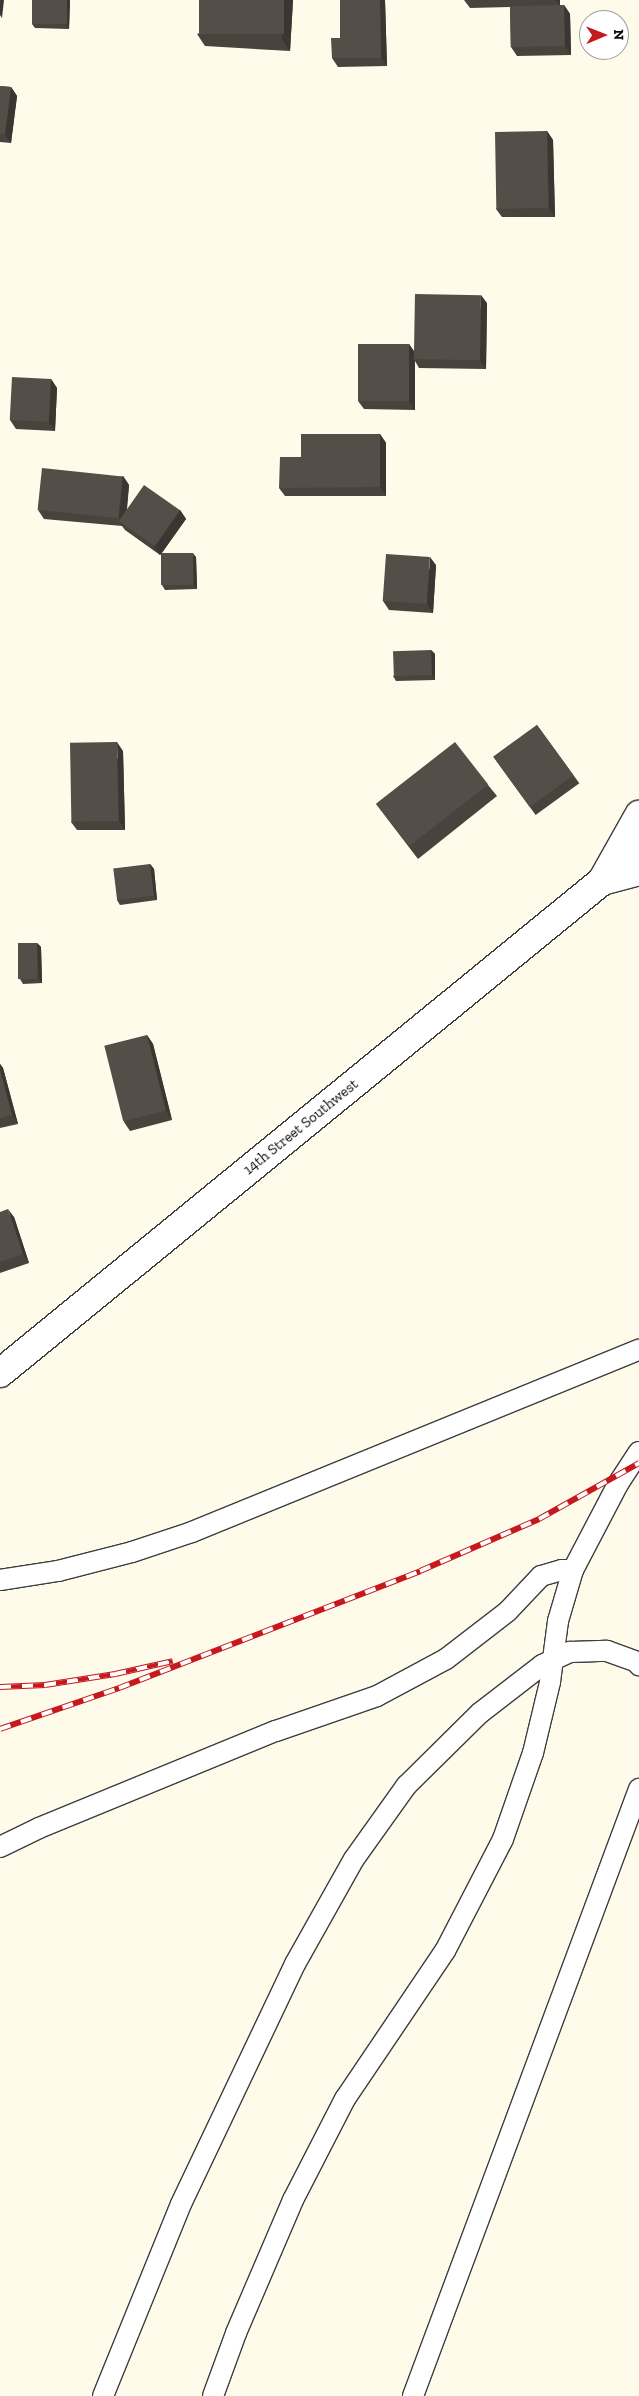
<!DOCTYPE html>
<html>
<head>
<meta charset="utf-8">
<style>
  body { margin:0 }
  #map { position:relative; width:639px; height:2396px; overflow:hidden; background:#fffbea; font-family:"Zilla Slab",serif }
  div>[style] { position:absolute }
  .roads { filter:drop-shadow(1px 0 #3e3e3e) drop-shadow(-1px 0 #3e3e3e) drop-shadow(0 1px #3e3e3e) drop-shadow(0 -1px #3e3e3e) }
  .service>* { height:20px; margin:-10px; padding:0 10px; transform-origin:10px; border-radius:10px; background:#fff }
  .minor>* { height:28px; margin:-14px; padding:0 14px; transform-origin:14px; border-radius:14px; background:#fff }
  .rail>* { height:5.5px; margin-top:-2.75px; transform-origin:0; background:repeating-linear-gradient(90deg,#fff 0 11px,#c6191e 0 22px); box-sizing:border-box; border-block:1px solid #c6191e }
  .wall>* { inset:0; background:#49423d; transform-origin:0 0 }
  .shaded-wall>* { inset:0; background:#3c3632 }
  .building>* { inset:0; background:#554d47; transform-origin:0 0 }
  span { translate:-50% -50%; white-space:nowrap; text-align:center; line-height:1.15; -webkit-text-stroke:5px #fff; paint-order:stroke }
  .street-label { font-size:15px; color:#0b0b0b }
  .north { position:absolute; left:579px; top:10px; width:50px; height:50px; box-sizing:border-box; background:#fff; border:1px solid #9d9d9d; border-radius:50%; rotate:89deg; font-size:14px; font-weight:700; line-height:20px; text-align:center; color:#0b0b0b }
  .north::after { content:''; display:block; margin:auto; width:18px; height:22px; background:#c6191e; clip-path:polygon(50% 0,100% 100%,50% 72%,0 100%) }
</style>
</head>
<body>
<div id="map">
  <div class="roads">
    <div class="service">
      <div style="left:611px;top:873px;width:36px;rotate:-39deg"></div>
      <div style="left:0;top:1580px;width:59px;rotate:-8.8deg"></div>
      <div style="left:58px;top:1571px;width:76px;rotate:-14.4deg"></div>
      <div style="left:132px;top:1552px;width:63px;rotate:-18.4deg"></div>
      <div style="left:192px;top:1532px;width:483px;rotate:-22.2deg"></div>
      <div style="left:0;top:1847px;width:43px;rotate:-26deg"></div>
      <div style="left:39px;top:1828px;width:256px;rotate:-22.3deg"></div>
      <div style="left:276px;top:1731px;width:107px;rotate:-19.1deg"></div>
      <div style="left:377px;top:1696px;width:78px;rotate:-28.2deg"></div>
      <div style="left:446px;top:1659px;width:78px;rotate:-37.7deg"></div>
      <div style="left:508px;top:1611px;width:48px;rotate:-46.7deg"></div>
      <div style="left:541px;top:1576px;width:22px;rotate:-16deg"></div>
      <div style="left:562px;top:1570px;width:11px"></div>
      <div style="left:103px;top:2396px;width:207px;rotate:-67.9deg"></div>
      <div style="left:181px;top:2204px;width:266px;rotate:-64.6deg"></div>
      <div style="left:295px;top:1964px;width:120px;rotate:-60.7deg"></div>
      <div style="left:354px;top:1859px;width:90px;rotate:-54.5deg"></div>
      <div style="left:406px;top:1786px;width:104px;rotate:-44.6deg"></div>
      <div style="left:480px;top:1713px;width:78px;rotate:-37.7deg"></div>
      <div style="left:542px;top:1665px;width:31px;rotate:-25deg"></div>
      <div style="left:570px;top:1652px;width:37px;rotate:-2deg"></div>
      <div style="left:607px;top:1651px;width:32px;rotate:20deg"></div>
      <div style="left:637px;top:1662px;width:4px;rotate:56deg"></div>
      <div style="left:213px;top:2396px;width:67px;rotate:-69.9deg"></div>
      <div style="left:236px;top:2333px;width:145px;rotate:-66.8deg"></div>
      <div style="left:293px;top:2200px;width:114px;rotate:-62.8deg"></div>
      <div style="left:345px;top:2099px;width:179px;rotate:-56deg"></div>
      <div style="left:445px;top:1951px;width:126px;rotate:-62.6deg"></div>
      <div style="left:503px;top:1839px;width:91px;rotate:-70.8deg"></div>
      <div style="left:533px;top:1753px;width:73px;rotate:-76.5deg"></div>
      <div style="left:550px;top:1682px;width:62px;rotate:-82.5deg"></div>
      <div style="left:558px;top:1621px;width:53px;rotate:-73.6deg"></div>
      <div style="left:573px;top:1570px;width:97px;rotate:-62.4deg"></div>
      <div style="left:618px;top:1484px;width:38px;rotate:-57deg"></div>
      <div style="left:413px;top:2396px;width:648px;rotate:-69.58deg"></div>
    </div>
    <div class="minor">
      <div style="left:602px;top:881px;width:38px;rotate:-15deg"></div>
      <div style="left:0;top:1373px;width:777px;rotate:-39.26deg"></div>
      <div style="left:602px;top:881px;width:76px;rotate:-60.7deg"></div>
    </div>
  </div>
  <div class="rail">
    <div style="left:0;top:1687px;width:45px;rotate:-2.5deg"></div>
    <div style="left:45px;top:1685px;width:71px;rotate:-8.9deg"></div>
    <div style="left:115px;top:1674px;width:59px;rotate:-12.6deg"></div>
    <div style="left:0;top:1729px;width:126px;rotate:-19deg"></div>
    <div style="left:119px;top:1688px;width:323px;rotate:-21.2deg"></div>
    <div style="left:420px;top:1571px;width:130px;rotate:-23.6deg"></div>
    <div style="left:539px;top:1519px;width:115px;rotate:-29.2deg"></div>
  </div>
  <div class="wall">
    <div style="clip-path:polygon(70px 0,69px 29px,35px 28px,32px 24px)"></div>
    <div style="clip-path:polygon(293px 0,290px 51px,205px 46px,197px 34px)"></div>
    <div style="clip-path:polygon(340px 0,385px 0,387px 66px,338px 67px,332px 58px,340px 38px)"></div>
    <div style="clip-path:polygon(464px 0,560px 0,560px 5px,564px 5px,570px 14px,571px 55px,517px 56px,511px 47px,510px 7px,470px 8px)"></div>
    <div style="clip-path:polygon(0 86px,11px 87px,17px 96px,11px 143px,0 142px)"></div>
    <div style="clip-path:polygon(547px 131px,553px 140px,555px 217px,502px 217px,496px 209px)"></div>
    <div style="clip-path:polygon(487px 303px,486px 369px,419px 368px,415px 361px,415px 410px,364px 409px,358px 401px,409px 344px,414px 351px)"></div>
    <div style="clip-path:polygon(51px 379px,57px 388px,55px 431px,16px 429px,10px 420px)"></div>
    <div style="clip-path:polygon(380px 434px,386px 443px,386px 496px,285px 496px,279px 488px,301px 457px)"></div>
    <div style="clip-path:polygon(123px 476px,129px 485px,127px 510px,180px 510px,186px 519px,162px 553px,196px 557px,197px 589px,165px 590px,162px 585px,161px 554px,160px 555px,125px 530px,122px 526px,44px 519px,38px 510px)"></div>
    <div style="clip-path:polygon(436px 565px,433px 613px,389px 610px,383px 601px)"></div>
    <div style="clip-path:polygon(431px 650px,435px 654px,435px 680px,396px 681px,393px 676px)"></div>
    <div style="left:537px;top:725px;width:72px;height:54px;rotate:54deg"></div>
    <div style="clip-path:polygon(123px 751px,125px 830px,77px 830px,71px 822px)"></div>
    <div style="clip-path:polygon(488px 785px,497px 796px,418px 859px,376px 804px)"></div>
    <div style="clip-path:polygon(150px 864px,154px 869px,157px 900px,120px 905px,117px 900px)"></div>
    <div style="clip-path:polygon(37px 943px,41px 947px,42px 983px,23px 984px,20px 979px)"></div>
    <div style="clip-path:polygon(147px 1035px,153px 1044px,172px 1120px,130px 1131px,124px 1122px)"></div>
    <div style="clip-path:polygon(0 1064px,3px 1068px,18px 1124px,0 1128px)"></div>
    <div style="clip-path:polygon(0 1212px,14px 1217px,29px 1263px,0 1273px)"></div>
  </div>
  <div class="shaded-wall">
    <div style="clip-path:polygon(0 0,4px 0,2px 18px,0 15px)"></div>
    <div style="clip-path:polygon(67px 0,70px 0,69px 29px,66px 24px)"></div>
    <div style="clip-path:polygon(284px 0,293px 0,290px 51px,282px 39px)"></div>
    <div style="clip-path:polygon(380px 0,385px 0,387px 66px,381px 58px)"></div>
    <div style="clip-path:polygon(556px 0,560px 0,560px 6px)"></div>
    <div style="clip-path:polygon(564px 5px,570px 14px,571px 55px,565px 46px)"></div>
    <div style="clip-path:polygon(11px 87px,17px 96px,11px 143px,5px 134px)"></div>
    <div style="clip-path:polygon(547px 131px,553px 140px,555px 217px,549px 208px)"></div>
    <div style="clip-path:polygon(481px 295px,487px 303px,486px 369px,480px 360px)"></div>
    <div style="clip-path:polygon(409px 344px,415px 353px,413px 359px,415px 361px,415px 410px,409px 401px)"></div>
    <div style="clip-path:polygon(51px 379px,57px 388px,55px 431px,49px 422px)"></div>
    <div style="clip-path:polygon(380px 434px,386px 443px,386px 496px,380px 487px)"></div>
    <div style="clip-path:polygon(123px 476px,129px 485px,125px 526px,119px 518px)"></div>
    <div style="clip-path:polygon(180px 510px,186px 519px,160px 555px,154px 547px)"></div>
    <div style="clip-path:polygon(193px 553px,196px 557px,197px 589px,194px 585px)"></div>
    <div style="clip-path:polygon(430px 557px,436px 565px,433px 613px,427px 604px)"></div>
    <div style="clip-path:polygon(431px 650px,435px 654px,435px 680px,432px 675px)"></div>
    <div style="clip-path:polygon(117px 742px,123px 751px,125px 830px,119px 821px)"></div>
    <div style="clip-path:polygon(150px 864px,154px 869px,157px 900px,154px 896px)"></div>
    <div style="clip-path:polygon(37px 943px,41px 947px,42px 983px,39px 979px)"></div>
    <div style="clip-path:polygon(147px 1035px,153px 1044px,172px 1120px,166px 1111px)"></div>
    <div style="clip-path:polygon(0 1064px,3px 1068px,18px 1124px,12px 1115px,0 1070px)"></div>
    <div style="clip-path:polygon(8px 1209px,14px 1217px,29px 1263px,23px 1254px)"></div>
  </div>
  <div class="building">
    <div style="left:32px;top:0;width:35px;height:24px"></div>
    <div style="left:199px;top:0;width:85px;height:34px"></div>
    <div style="clip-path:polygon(340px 0,380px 0,381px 58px,332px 58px,331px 38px,340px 38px)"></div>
    <div style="left:564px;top:5px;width:41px;height:54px;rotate:89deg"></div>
    <div style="clip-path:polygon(0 86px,11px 87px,5px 134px,0 134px)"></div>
    <div style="left:547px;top:131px;width:77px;height:52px;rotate:89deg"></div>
    <div style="left:415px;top:294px;width:66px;height:65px;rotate:1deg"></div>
    <div style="left:358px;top:344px;width:51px;height:57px"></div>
    <div style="left:12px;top:377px;width:39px;height:43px;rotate:3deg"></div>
    <div style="clip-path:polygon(301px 434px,380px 434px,380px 487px,279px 488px,280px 457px,301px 457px)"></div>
    <div style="left:42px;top:468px;width:81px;height:42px;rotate:6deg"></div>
    <div style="left:144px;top:485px;width:44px;height:44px;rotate:35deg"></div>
    <div style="left:161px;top:553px;width:32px;height:32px"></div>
    <div style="left:386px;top:554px;width:44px;height:47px;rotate:4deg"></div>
    <div style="left:431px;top:650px;width:25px;height:38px;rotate:88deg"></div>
    <div style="left:537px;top:725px;width:62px;height:54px;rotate:54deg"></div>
    <div style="left:117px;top:742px;width:79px;height:47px;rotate:89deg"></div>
    <div style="left:455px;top:742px;width:54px;height:100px;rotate:52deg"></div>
    <div style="left:150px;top:864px;width:32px;height:37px;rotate:83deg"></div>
    <div style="left:18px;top:943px;width:19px;height:36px"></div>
    <div style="left:147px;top:1035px;width:78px;height:44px;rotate:76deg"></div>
    <div style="clip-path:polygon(0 1070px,12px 1115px,0 1118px)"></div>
    <div style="clip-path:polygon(8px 1209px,23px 1254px,0 1262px,0 1212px)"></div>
  </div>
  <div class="street-label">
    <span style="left:301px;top:1127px;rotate:-39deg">14th Street Southwest</span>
  </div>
  <div class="north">N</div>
</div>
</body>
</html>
